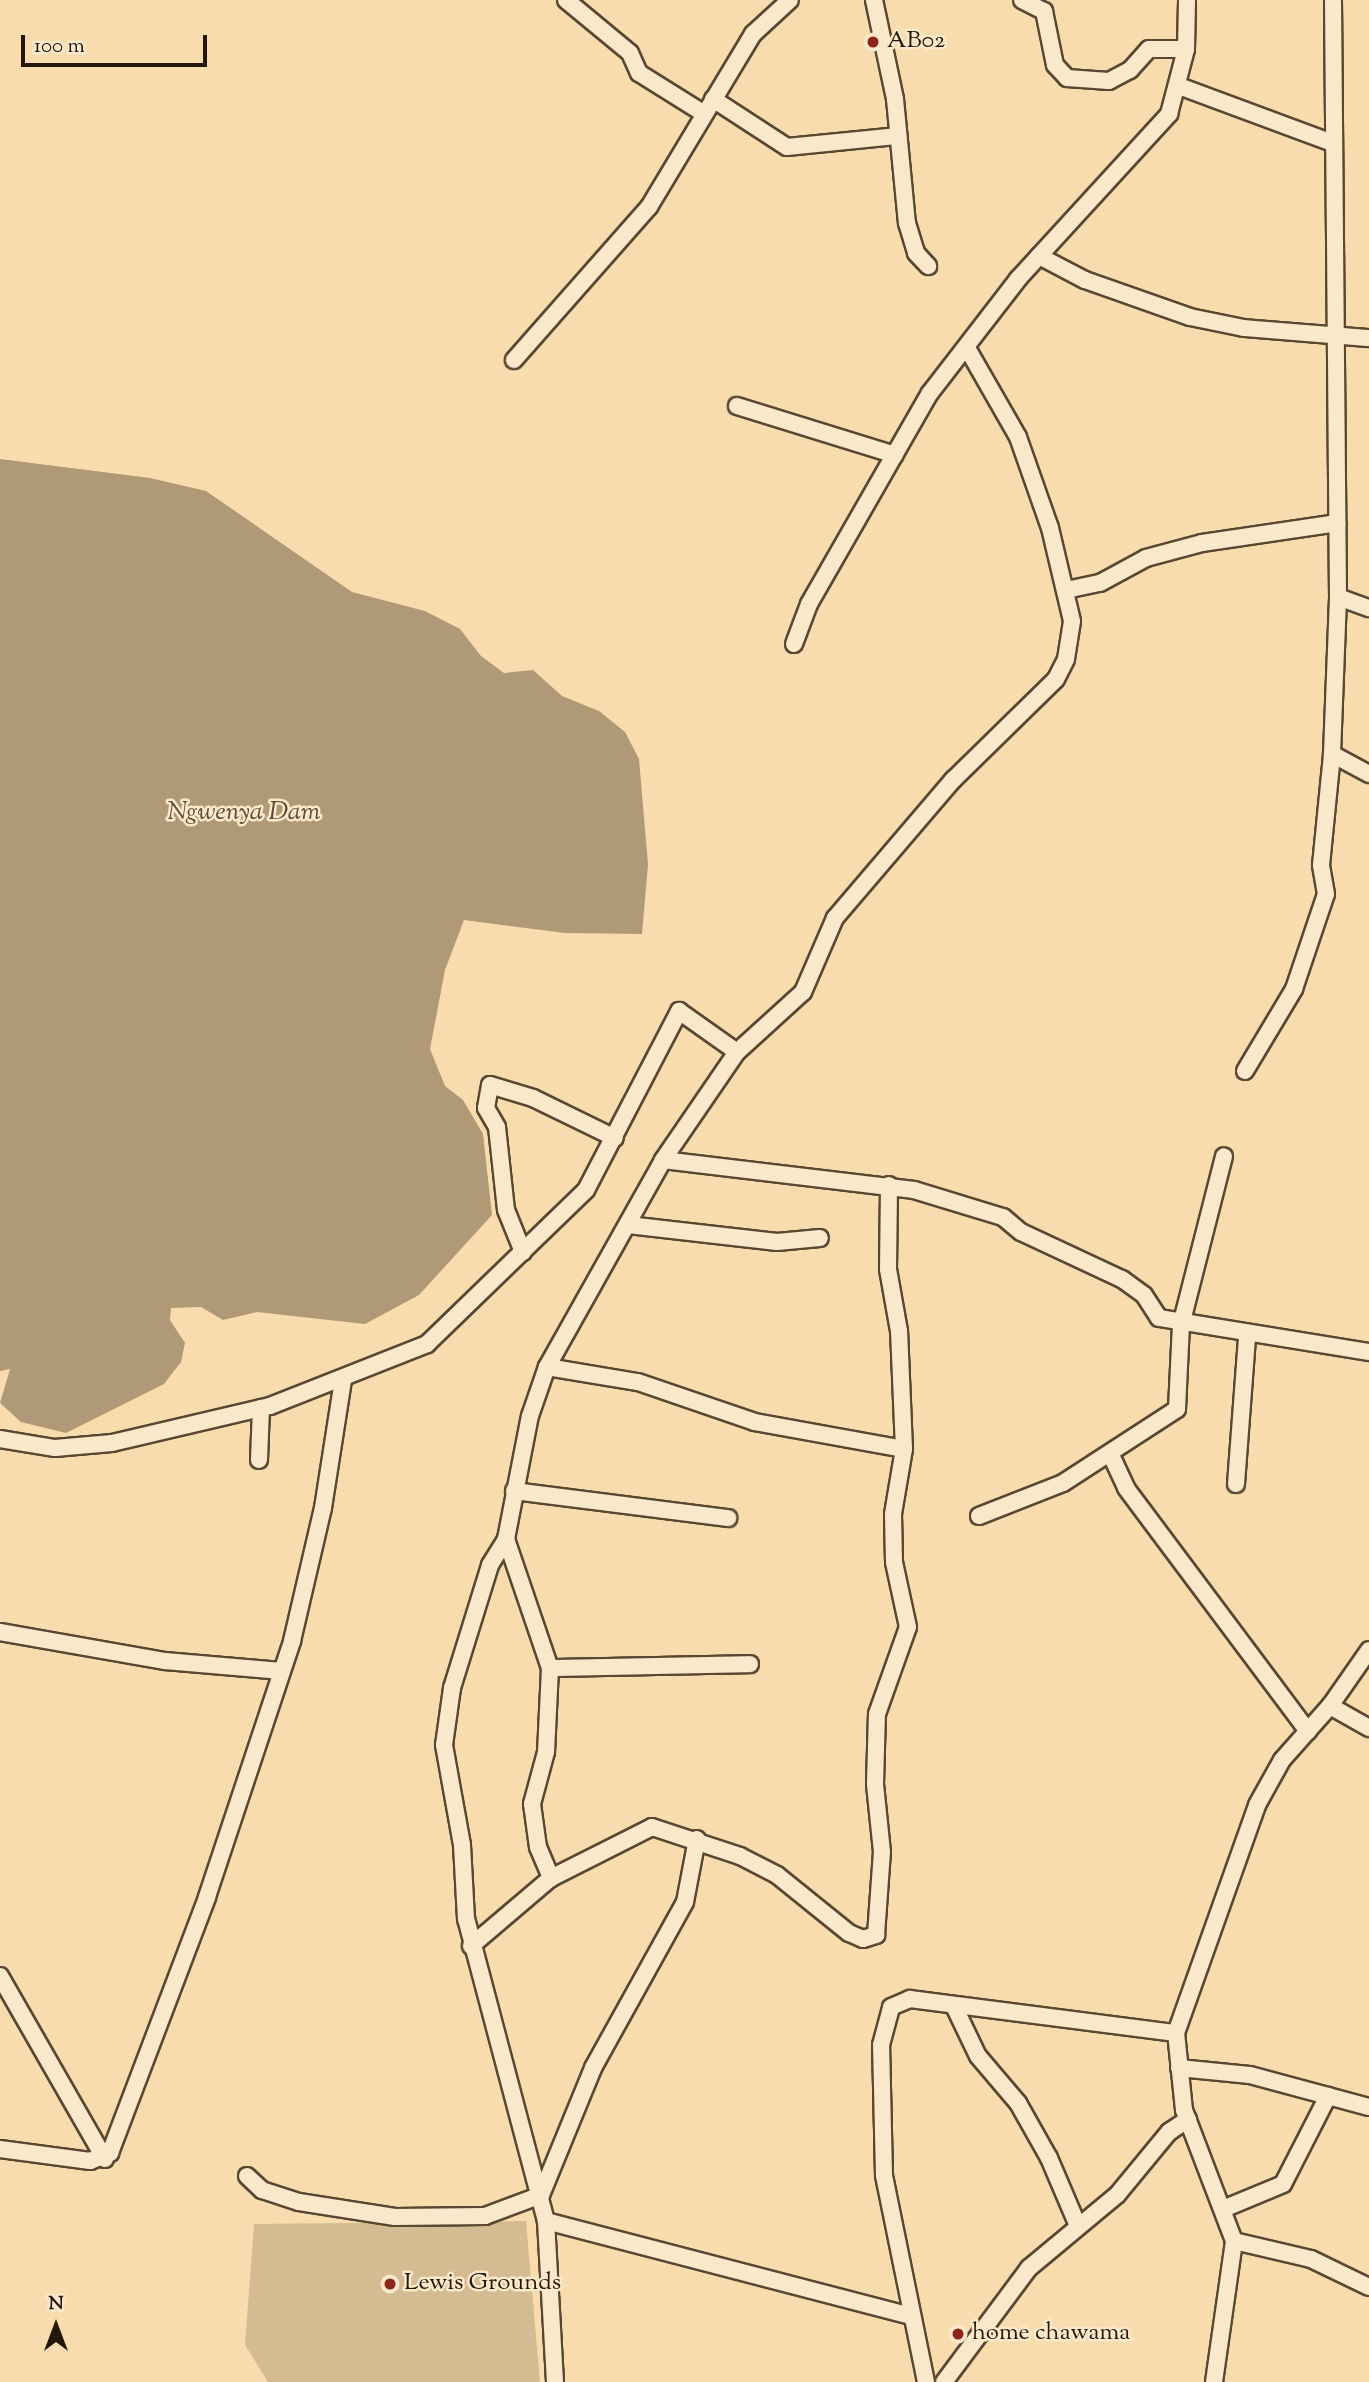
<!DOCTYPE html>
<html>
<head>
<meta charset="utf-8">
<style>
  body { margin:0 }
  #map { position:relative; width:1369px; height:2382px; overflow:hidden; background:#f8dcae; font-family:"Sorts Mill Goudy",serif }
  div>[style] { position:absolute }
  .green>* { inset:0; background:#d4bb92 }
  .water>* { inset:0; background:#b09976 }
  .roads { filter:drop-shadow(2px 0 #584832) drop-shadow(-2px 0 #584832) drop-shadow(0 2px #584832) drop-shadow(0 -2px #584832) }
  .minor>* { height:16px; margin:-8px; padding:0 8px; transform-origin:8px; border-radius:8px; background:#fae8ca }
  .dots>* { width:19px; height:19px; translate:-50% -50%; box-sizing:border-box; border:4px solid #fae8ca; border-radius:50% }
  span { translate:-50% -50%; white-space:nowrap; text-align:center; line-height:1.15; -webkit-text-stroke:5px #fae8ca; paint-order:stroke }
  .poi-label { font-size:24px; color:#231709 }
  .left { translate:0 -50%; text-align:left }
  .water-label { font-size:26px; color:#5b4b35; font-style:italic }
  .north { position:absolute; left:21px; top:2291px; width:70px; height:70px; -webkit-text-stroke:5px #fae8ca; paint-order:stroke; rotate:0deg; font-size:19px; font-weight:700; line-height:28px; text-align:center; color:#231709 }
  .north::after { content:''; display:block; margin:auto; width:24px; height:32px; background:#231709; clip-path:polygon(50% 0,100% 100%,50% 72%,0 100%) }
  .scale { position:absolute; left:21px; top:35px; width:186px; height:32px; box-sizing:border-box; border:4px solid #231709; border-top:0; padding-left:9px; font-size:21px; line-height:24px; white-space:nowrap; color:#231709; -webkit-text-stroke:5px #fae8ca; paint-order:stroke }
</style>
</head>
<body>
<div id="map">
  <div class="green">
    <div style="clip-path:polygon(526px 2221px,540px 2382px,268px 2382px,245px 2345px,254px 2224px)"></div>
  </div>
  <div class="water">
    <div style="clip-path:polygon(0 459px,150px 478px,206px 491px,352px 592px,425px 611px,460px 629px,481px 656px,504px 673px,533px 670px,562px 696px,599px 711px,625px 732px,639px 759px,648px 864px,642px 934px,565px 933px,464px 920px,445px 970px,430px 1049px,445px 1086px,463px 1100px,483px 1134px,492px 1215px,419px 1295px,365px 1324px,257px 1312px,223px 1320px,201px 1307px,171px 1308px,170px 1320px,185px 1343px,181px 1362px,164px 1384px,66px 1433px,21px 1422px,0 1403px,10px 1369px,0 1371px)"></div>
  </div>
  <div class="roads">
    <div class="minor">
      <div style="left:566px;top:0;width:83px;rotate:39.6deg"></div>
      <div style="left:630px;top:53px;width:22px;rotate:66deg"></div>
      <div style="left:639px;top:73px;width:75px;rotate:32deg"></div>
      <div style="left:874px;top:0;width:101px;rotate:78deg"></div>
      <div style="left:895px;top:99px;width:125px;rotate:84.5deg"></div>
      <div style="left:907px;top:223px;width:31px;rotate:73deg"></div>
      <div style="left:916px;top:253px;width:18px;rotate:47deg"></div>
      <div style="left:1022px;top:0;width:25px;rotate:27deg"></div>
      <div style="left:1044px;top:11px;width:55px;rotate:78.5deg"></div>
      <div style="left:1055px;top:65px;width:18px;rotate:47deg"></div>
      <div style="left:1067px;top:78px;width:42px;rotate:4.1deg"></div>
      <div style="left:1109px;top:81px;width:24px;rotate:-28deg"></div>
      <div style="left:1130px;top:70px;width:28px;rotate:-48deg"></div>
      <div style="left:1149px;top:49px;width:37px"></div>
      <div style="left:1179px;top:86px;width:163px;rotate:20.4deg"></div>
      <div style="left:713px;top:99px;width:88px;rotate:33deg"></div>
      <div style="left:787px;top:147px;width:112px;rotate:-5.7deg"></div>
      <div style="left:1039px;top:256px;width:52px;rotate:27.6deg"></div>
      <div style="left:1085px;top:280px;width:111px;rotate:19.4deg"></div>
      <div style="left:1190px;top:317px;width:55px;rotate:11.5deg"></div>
      <div style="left:1244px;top:328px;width:125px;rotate:4.6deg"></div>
      <div style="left:514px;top:360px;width:204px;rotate:-48.6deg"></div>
      <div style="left:649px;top:207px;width:202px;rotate:-59deg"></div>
      <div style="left:753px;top:34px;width:50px;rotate:-42.6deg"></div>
      <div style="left:737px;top:406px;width:165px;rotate:17.2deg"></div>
      <div style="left:1066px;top:590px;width:35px;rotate:-12deg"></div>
      <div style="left:1100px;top:583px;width:52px;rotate:-28.5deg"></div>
      <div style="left:1146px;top:558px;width:58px;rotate:-15deg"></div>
      <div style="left:1202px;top:543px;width:137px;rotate:-8.4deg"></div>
      <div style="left:1338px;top:597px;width:33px;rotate:20deg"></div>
      <div style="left:794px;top:644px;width:43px;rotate:-69.4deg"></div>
      <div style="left:809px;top:604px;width:243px;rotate:-60.2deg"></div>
      <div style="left:930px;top:393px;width:144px;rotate:-52.3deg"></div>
      <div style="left:1018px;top:279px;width:224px;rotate:-47.5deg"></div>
      <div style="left:1169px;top:114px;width:67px;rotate:-75.3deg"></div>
      <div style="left:1186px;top:49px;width:49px;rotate:-88.8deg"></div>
      <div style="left:1332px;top:754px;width:42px;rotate:28.4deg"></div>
      <div style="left:1245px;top:1071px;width:96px;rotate:-59.1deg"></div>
      <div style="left:1294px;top:989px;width:100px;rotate:-71.4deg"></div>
      <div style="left:1326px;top:894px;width:29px;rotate:-100deg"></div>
      <div style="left:1321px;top:865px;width:112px;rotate:-84.3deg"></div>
      <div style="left:1332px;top:754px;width:157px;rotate:-87.8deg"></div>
      <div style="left:1338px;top:597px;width:597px;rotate:-90.48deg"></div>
      <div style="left:663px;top:1160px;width:253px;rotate:6.8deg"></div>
      <div style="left:914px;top:1190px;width:93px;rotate:16.9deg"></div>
      <div style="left:1003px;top:1217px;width:23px;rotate:40deg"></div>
      <div style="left:1021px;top:1232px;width:111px;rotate:25deg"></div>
      <div style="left:1122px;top:1279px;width:27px;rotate:36deg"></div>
      <div style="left:1144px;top:1295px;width:27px;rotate:57deg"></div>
      <div style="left:1159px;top:1318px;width:213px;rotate:9.2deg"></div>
      <div style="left:628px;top:1225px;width:150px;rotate:6.5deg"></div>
      <div style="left:777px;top:1242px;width:43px;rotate:-5.3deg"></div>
      <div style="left:523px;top:1252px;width:45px;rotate:-112deg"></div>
      <div style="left:506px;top:1210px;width:83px;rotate:-96.2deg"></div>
      <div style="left:497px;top:1127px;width:22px;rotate:-120deg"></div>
      <div style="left:486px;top:1108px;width:23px;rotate:-80deg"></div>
      <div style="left:490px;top:1085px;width:45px;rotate:16.8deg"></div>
      <div style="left:533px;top:1098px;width:91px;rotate:26deg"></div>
      <div style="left:547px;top:1367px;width:92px;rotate:9.4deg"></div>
      <div style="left:638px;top:1382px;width:124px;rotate:18.9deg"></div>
      <div style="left:755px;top:1422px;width:151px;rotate:10.3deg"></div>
      <div style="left:0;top:1439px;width:56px;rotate:9.3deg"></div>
      <div style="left:55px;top:1448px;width:57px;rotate:-5deg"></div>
      <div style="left:112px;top:1443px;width:162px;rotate:-13.2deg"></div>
      <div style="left:270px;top:1406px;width:169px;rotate:-21.5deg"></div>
      <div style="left:427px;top:1344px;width:221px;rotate:-44.1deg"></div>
      <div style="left:586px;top:1190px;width:202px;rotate:-62.5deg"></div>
      <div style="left:679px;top:1011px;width:71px;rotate:35.3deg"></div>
      <div style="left:1110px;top:1453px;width:38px;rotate:65deg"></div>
      <div style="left:1126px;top:1488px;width:304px;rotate:53.2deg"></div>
      <div style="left:259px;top:1460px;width:52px;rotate:-87.8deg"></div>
      <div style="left:1236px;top:1484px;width:148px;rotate:-85.7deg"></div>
      <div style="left:514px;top:1491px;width:216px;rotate:7.2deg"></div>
      <div style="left:979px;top:1516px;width:90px;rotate:-21.4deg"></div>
      <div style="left:1063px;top:1483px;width:136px;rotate:-33deg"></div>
      <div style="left:1177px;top:1409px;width:84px;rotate:-87.3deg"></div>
      <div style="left:1181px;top:1325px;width:174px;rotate:-75.7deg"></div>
      <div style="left:506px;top:1539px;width:136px;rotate:71.2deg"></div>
      <div style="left:550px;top:1668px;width:84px;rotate:92.7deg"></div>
      <div style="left:546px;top:1752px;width:54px;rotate:105.1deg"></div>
      <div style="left:532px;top:1804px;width:43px;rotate:82.1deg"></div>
      <div style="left:538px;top:1847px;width:34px;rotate:67deg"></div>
      <div style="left:0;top:1632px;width:168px;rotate:10deg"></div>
      <div style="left:165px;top:1661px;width:117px;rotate:4.9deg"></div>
      <div style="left:550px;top:1668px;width:200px;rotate:-1.1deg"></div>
      <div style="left:1330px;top:1706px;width:45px;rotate:29.4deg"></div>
      <div style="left:471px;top:1946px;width:105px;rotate:-40.4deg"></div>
      <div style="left:551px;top:1878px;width:113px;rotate:-26.8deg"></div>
      <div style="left:652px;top:1827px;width:93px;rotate:18.2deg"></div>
      <div style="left:740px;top:1856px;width:42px;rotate:27.2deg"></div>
      <div style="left:777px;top:1875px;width:92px;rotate:38.9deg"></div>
      <div style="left:849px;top:1933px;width:15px;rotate:23deg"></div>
      <div style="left:863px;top:1939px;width:14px;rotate:-17deg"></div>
      <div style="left:876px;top:1935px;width:83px;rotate:-85.9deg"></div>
      <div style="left:882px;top:1852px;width:68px;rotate:-95.9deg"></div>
      <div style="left:875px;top:1784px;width:70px;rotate:-88.4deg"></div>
      <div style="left:877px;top:1714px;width:92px;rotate:-70.4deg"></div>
      <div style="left:908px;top:1627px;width:66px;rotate:-102.2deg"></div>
      <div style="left:894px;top:1562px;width:48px;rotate:-91.2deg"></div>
      <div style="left:893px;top:1514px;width:66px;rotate:-80.4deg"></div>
      <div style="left:904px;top:1449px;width:118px;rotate:-92.4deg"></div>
      <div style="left:899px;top:1331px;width:63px;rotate:-100.1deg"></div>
      <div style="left:888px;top:1269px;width:84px;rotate:-89.3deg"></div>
      <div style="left:0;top:1976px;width:211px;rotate:60.2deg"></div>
      <div style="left:954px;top:2006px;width:55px;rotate:64.4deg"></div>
      <div style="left:978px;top:2056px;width:62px;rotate:49.6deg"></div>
      <div style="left:1018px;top:2103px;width:63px;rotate:60.6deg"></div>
      <div style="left:1049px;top:2158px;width:74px;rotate:66.9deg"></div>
      <div style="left:1179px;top:2068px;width:71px;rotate:5.6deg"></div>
      <div style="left:1250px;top:2075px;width:123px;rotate:15.1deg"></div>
      <div style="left:0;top:2149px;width:91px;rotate:7.6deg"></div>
      <div style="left:90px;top:2161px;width:22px;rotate:-22deg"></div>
      <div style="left:110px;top:2153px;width:274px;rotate:-69.2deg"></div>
      <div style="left:207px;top:1897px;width:270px;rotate:-71.6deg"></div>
      <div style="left:292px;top:1641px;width:137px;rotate:-76.9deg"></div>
      <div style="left:323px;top:1508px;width:130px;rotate:-81.1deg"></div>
      <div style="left:247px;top:2176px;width:21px;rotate:43deg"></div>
      <div style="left:262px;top:2190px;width:39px;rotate:18deg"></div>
      <div style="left:299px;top:2202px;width:97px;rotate:8.9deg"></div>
      <div style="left:395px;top:2217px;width:90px;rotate:-0.6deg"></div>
      <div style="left:485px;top:2216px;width:60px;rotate:-20.6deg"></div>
      <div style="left:541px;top:2195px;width:137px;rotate:-67.7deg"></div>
      <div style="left:593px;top:2068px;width:190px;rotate:-61deg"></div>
      <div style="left:685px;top:1902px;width:64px;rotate:-79.2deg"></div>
      <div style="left:1223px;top:2209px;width:65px;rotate:-22.6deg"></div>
      <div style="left:1283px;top:2184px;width:99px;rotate:-62.9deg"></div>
      <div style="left:546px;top:2221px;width:378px;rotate:14.6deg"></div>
      <div style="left:1234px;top:2241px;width:79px;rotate:13.2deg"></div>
      <div style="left:1311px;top:2259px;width:64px;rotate:25.8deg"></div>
      <div style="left:555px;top:2382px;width:161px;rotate:-93.2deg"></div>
      <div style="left:546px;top:2221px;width:312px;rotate:-104.8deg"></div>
      <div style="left:466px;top:1919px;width:74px;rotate:-93.1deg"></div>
      <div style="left:462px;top:1845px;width:102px;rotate:-100.2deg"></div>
      <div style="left:444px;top:1745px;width:58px;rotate:-82deg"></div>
      <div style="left:452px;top:1688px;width:129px;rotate:-72.8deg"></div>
      <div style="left:490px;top:1565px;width:31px;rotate:-58deg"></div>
      <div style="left:506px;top:1539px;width:125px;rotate:-79deg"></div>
      <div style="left:530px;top:1416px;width:52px;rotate:-70.9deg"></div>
      <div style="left:547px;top:1367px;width:237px;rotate:-60.7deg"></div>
      <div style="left:663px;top:1160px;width:131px;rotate:-55.6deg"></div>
      <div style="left:737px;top:1052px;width:89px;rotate:-42.3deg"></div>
      <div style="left:803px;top:992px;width:81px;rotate:-66.6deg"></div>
      <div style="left:835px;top:918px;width:182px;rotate:-49.5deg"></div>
      <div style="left:953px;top:780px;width:144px;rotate:-44.4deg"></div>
      <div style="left:1056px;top:679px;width:22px;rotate:-63deg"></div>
      <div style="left:1066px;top:659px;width:38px;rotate:-81deg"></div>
      <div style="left:1072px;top:621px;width:96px;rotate:-103.3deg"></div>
      <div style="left:1050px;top:528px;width:96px;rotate:-109.4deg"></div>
      <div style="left:1018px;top:437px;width:103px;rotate:-119.8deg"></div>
      <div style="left:926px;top:2382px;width:211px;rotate:-101.5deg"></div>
      <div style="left:884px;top:2175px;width:130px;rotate:-91.3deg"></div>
      <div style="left:881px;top:2045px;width:39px;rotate:-75deg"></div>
      <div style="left:891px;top:2007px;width:21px;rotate:-23deg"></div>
      <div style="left:910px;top:1999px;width:268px;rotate:7.3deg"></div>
      <div style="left:944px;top:2382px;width:142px;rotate:-53.3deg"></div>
      <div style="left:1029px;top:2268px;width:114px;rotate:-39.7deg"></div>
      <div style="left:1117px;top:2195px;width:82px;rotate:-50.5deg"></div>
      <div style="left:1169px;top:2132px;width:23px;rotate:-34deg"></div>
      <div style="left:1214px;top:2382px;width:142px;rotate:-81.9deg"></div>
      <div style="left:1234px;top:2241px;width:140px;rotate:-110.9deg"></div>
      <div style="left:1184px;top:2110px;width:77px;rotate:-95.9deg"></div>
      <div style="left:1176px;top:2033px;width:242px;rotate:-70.4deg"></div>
      <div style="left:1257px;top:1805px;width:51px;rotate:-60.9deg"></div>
      <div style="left:1282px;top:1760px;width:72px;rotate:-48.4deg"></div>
      <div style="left:1330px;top:1706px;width:68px;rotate:-55.1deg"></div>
    </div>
  </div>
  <div class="dots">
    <div style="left:873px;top:42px;background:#8f2418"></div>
    <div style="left:390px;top:2284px;background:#8f2418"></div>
    <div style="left:958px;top:2334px;background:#8f2418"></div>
  </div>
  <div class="poi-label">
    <span class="left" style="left:887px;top:42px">AB02</span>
    <span class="left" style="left:404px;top:2284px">Lewis Grounds</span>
    <span class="left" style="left:972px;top:2334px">home chawama</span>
  </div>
  <div class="water-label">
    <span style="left:244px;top:813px">Ngwenya Dam</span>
  </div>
  <div class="north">N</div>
  <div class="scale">100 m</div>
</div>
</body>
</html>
